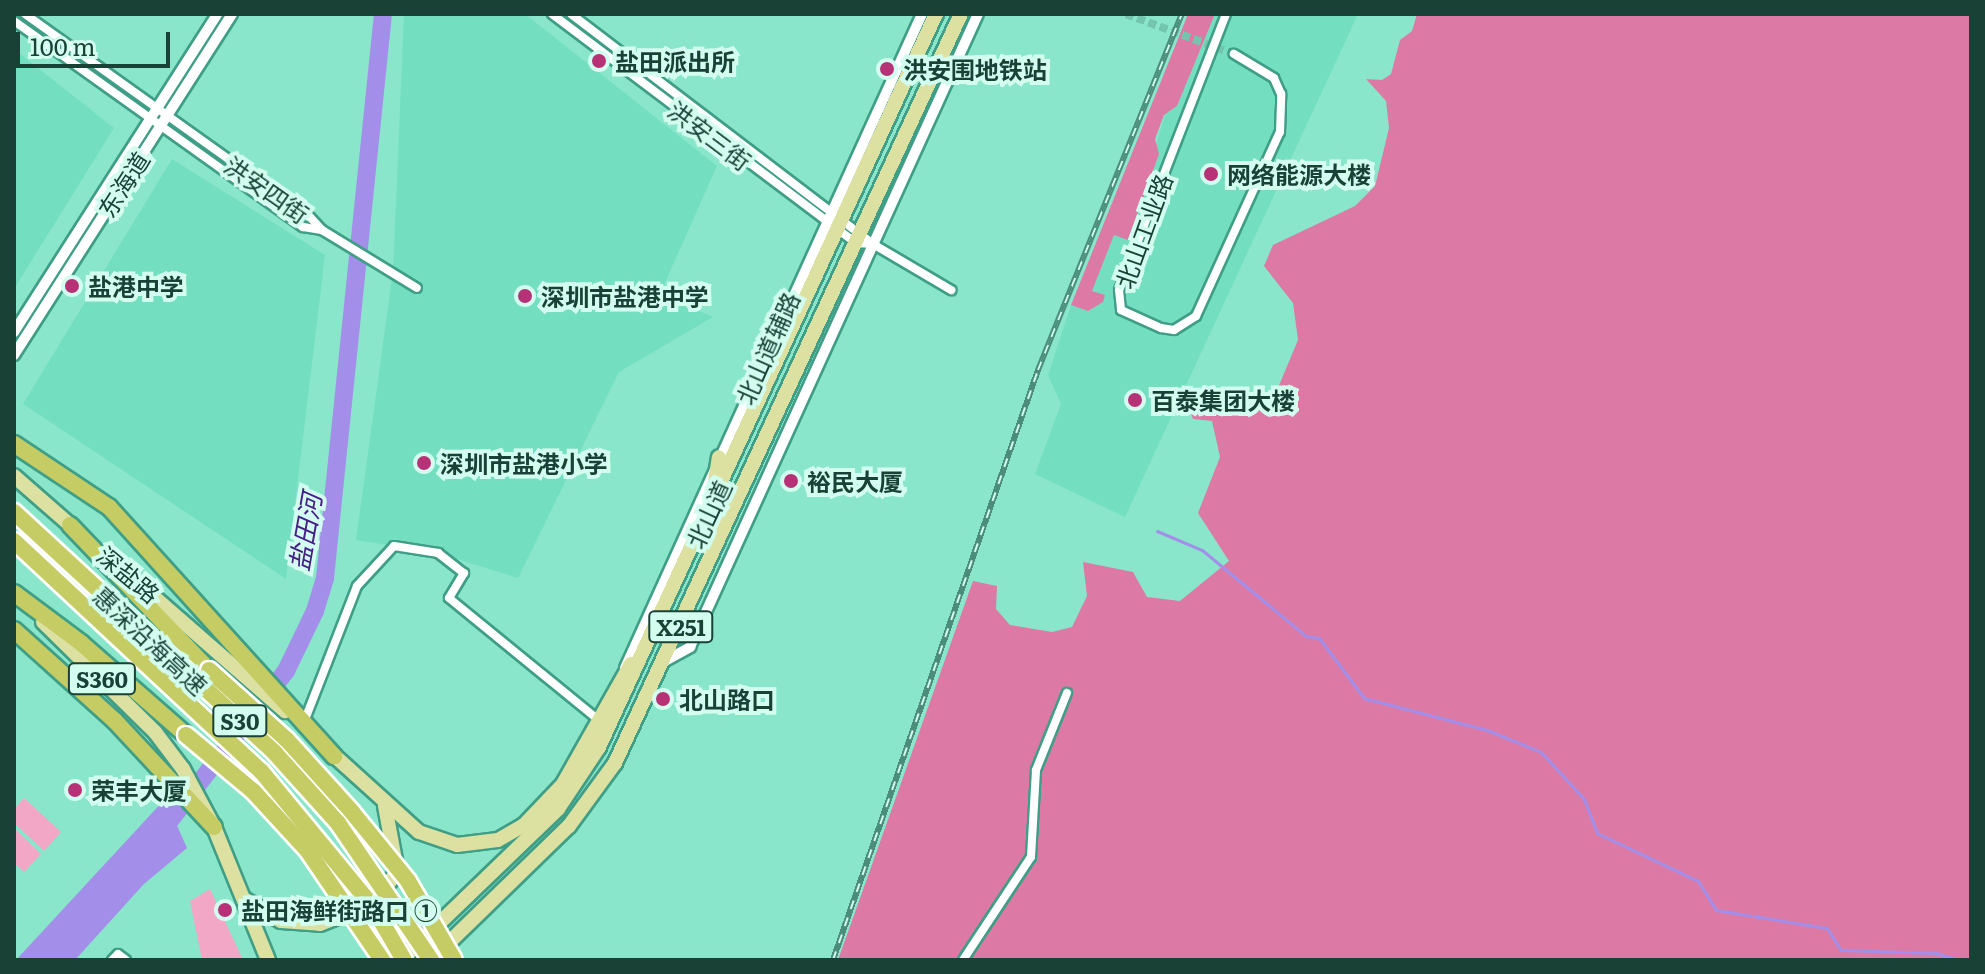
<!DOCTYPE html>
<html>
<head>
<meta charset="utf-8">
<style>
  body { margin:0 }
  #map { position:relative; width:1985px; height:974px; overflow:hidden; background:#89e6cb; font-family:Literata,"Noto Sans SC",serif }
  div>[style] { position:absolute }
  .built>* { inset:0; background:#74dec0 }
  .green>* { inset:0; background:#f2a7c6 }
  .forest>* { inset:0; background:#dc7aa5 }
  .water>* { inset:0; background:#a38fe9 }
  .stream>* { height:3px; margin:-1.5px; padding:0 1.5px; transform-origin:1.5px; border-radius:1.5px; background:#a38fe9 }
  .river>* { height:18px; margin:-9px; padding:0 9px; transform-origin:9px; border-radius:9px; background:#a38fe9 }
  .minor-tunnel>* { height:8px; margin-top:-4px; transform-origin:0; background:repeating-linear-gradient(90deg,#73c5ad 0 8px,transparent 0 12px) }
  .roads { filter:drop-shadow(2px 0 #3f9e86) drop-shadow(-2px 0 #3f9e86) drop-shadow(0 2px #3f9e86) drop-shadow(0 -2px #3f9e86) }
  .minor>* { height:8px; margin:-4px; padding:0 4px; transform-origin:4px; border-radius:4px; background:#fff }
  .tertiary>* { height:10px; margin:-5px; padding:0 5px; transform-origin:5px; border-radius:5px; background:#fff }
  .primary>* { height:14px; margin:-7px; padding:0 7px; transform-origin:7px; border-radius:7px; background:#dce0a1 }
  .motorway>* { height:16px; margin:-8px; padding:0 8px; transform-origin:8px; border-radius:8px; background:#c4cc63 }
  .rail>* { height:6px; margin-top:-3px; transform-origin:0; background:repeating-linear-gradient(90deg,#d2fdef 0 9px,#4c8c7a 0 18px); box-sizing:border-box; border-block:2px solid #4c8c7a }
  .bridges { filter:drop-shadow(2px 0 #fff) drop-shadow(-2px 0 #fff) drop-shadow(0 2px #fff) drop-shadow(0 -2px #fff) }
  .motorway-bridge>* { height:16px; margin:-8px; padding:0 8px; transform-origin:8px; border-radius:8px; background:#c4cc63 }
  .dots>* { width:22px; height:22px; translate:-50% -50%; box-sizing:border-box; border:4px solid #d2fdef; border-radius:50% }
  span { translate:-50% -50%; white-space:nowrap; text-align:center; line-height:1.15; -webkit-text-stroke:8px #d2fdef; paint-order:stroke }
  .shield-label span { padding:2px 6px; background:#d2fdef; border:2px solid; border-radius:6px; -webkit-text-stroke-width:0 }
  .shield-label { font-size:22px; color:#194136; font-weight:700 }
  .poi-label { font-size:24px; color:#194136; font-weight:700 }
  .left { translate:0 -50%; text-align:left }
  .street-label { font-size:24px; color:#194136 }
  .water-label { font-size:26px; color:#462088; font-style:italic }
  .frame { position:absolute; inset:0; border:16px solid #194136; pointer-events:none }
  .scale { position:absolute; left:16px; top:32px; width:154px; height:36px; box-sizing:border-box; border:4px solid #194136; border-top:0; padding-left:10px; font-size:24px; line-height:28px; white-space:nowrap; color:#194136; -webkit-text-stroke:6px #d2fdef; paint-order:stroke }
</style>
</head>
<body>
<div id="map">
  <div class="built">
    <div style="clip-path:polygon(404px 14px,525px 14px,717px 166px,660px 294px,713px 317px,619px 372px,518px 578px,438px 553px,356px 540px,393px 271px)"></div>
    <div style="clip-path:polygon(1215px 14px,1358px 14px,1125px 517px,1035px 474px,1061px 404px,1048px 375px,1071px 305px,1088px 311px,1105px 295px,1092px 291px,1114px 235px,1127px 239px,1165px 115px,1177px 106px)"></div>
    <div style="clip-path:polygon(14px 49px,114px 128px,14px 289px)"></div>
    <div style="clip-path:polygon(172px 159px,325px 255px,286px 579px,23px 404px)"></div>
  </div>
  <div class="green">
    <div style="clip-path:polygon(24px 798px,61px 832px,44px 851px,14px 823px,14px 809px)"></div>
    <div style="clip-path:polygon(14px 828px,41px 854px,24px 872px,14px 863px)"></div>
    <div style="clip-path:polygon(210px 889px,243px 960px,202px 960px,190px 901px)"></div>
  </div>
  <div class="forest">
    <div style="clip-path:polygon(1188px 14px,1215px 14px,1177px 106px,1164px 115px,1155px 139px,1159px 154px,1128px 240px,1114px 235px,1092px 291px,1105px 295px,1103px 302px,1088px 311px,1071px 305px)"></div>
    <div style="clip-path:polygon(1417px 14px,1971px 14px,1971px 960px,838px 960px,973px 581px,997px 586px,996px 609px,1010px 625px,1052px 632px,1072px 627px,1087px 596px,1083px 562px,1133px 572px,1147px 597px,1180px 601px,1229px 561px,1198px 513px,1220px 457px,1212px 421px,1193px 419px,1186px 398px,1230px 397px,1234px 408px,1255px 408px,1275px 395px,1298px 340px,1293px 303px,1264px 266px,1273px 245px,1355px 206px,1375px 186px,1389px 128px,1386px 101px,1366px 79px,1382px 80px,1391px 74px,1400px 40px,1412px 31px)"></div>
  </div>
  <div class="water">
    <div style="clip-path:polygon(165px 799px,187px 848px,144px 884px,75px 960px,16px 960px)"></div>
  </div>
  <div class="stream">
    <div style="left:1157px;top:531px;width:49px;rotate:22.9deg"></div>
    <div style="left:1202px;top:550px;width:135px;rotate:39.6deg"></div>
    <div style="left:1306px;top:636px;width:13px;rotate:9deg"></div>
    <div style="left:1319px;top:638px;width:75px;rotate:53.1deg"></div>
    <div style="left:1364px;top:698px;width:127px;rotate:14.6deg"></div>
    <div style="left:1487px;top:730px;width:58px;rotate:22.2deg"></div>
    <div style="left:1541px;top:752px;width:64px;rotate:47.5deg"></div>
    <div style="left:1584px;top:799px;width:36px;rotate:69deg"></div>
    <div style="left:1597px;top:833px;width:112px;rotate:25.4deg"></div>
    <div style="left:1698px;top:881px;width:34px;rotate:58deg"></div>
    <div style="left:1716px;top:910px;width:112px;rotate:9.2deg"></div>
    <div style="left:1827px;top:928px;width:26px;rotate:58deg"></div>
    <div style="left:1841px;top:950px;width:95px;rotate:1.8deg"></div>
    <div style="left:1936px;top:953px;width:26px;rotate:16deg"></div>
  </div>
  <div class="river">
    <div style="left:158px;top:836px;width:209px;rotate:-52.2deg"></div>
    <div style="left:286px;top:671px;width:67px;rotate:-64.2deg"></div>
    <div style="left:315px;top:611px;width:34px;rotate:-73deg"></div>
    <div style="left:325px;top:578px;width:567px;rotate:-84.13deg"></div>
  </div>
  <div class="minor-tunnel">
    <div style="left:1126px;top:14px;width:115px;rotate:20.3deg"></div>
  </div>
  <div class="roads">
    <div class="minor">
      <div style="left:25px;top:14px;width:350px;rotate:35.5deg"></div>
      <div style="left:310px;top:217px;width:18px;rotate:47deg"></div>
      <div style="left:322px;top:230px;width:111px;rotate:31.4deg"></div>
      <div style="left:552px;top:14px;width:381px;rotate:37deg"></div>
      <div style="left:856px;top:243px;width:17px;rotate:3deg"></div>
      <div style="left:571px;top:14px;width:380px;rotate:37.3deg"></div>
      <div style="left:873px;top:244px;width:91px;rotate:30.5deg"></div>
      <div style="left:1226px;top:14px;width:296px;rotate:111.2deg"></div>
      <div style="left:1119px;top:290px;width:20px;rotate:84deg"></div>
      <div style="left:1121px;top:310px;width:44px;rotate:24.2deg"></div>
      <div style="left:1161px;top:328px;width:13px;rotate:9deg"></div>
      <div style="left:1174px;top:330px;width:26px;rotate:-32deg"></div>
      <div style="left:1196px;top:316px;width:202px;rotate:-65.5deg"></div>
      <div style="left:1280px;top:132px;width:38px;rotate:-88deg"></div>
      <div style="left:1281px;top:94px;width:17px;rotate:-114deg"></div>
      <div style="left:1274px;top:78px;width:47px;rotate:-149deg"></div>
      <div style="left:14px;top:21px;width:355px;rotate:35.5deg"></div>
      <div style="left:303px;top:227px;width:19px;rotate:9deg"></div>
      <div style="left:304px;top:722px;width:146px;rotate:-68.7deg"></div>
      <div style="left:357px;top:586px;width:54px;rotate:-47.2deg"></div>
      <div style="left:394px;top:546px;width:45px;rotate:9deg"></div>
      <div style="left:438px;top:553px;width:33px;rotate:38deg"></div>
      <div style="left:464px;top:573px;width:29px;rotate:121deg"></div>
      <div style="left:449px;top:598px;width:195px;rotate:39.2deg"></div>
      <div style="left:112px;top:960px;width:8px;rotate:-45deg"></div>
      <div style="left:118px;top:954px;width:10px;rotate:37deg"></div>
      <div style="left:963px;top:960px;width:123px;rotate:-56.6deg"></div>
      <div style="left:1031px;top:857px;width:87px;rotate:-86.7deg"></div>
      <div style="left:1036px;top:770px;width:83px;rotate:-68.1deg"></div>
    </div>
    <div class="tertiary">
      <div style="left:14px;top:332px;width:377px;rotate:-57.4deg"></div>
      <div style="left:14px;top:355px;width:405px;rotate:-57.4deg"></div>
      <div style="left:665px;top:661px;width:29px;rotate:-29deg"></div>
      <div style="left:690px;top:647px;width:695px;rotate:-65.54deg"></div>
      <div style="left:625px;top:668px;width:718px;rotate:-65.58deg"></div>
    </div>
    <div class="primary">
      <div style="left:14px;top:476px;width:82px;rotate:41.1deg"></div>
      <div style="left:714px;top:488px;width:31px;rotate:-81deg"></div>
      <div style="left:114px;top:562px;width:227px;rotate:41.1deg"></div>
      <div style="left:43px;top:622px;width:157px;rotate:44.5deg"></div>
      <div style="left:155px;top:732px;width:46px;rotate:52.9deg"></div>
      <div style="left:183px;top:769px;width:66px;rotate:61.9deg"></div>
      <div style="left:214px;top:827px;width:144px;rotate:67.9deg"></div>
      <div style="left:327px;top:749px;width:124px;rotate:42.1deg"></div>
      <div style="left:419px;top:832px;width:40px;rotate:18.9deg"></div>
      <div style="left:457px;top:845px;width:41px;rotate:-7deg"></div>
      <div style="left:498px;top:840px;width:30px;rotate:-30deg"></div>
      <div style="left:524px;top:825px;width:57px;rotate:-46.4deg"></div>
      <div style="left:563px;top:784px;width:138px;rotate:-60.5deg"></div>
      <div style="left:385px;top:806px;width:66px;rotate:79.5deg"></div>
      <div style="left:244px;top:899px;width:43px;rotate:30.7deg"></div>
      <div style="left:281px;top:921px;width:39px;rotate:4deg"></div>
      <div style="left:320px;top:924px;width:57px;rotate:-21.6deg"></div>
      <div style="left:373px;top:903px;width:39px;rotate:-52deg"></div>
      <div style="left:401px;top:960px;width:218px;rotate:-43.9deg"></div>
      <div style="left:558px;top:809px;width:74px;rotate:-56.5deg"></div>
      <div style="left:599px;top:747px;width:807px;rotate:-65.31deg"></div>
      <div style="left:431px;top:960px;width:192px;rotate:-44.2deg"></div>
      <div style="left:569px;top:826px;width:78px;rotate:-53.9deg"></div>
      <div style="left:615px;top:763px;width:825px;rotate:-65.21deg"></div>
    </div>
    <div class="motorway">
      <div style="left:14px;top:444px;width:114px;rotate:33.6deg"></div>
      <div style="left:109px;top:507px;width:336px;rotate:47.9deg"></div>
      <div style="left:70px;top:525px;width:201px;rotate:46.2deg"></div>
      <div style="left:14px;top:593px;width:84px;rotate:36.7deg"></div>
      <div style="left:81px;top:643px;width:140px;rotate:41.2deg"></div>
      <div style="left:14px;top:630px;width:136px;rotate:42deg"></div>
      <div style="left:115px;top:721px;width:145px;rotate:47deg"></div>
    </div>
  </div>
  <div class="rail">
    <div style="left:833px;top:960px;width:625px;rotate:-70.84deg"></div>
    <div style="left:1038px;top:370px;width:384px;rotate:-68deg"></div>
  </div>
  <div class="bridges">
    <div class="motorway-bridge">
      <div style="left:14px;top:512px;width:355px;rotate:42.7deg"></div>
      <div style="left:275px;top:753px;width:94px;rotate:48deg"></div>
      <div style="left:338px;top:823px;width:166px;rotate:55.8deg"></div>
      <div style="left:14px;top:541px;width:338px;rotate:43deg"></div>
      <div style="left:261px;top:771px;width:176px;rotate:50.5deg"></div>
      <div style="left:373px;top:907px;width:61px;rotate:59.7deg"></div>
      <div style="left:209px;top:670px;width:105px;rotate:41.9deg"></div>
      <div style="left:287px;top:740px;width:97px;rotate:47.9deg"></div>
      <div style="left:352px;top:812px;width:89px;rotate:50.9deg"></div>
      <div style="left:408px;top:881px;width:91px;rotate:59.8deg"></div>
      <div style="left:186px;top:735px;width:87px;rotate:39.9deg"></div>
      <div style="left:253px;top:791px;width:81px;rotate:47.5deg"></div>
      <div style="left:308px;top:851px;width:132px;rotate:55.8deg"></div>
    </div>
  </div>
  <div class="dots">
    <div style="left:599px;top:61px;background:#b63176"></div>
    <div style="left:887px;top:69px;background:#b63176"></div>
    <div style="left:1211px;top:174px;background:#b63176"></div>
    <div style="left:72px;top:286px;background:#b63176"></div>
    <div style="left:525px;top:296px;background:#b63176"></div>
    <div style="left:1135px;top:400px;background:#b63176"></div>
    <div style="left:424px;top:463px;background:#b63176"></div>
    <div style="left:791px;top:481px;background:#b63176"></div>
    <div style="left:663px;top:699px;background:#b63176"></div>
    <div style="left:75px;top:790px;background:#b63176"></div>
    <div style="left:225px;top:910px;background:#b63176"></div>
  </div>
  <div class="shield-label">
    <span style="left:681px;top:627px">X251</span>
    <span style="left:102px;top:679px">S360</span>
    <span style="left:240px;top:721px">S30</span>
  </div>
  <div class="poi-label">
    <span class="left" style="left:615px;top:61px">盐田派出所</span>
    <span class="left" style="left:903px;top:69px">洪安围地铁站</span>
    <span class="left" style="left:1227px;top:174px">网络能源大楼</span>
    <span class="left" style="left:88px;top:286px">盐港中学</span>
    <span class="left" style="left:541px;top:296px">深圳市盐港中学</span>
    <span class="left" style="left:1151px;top:400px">百泰集团大楼</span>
    <span class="left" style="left:440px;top:463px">深圳市盐港小学</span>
    <span class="left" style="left:807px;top:481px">裕民大厦</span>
    <span class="left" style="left:679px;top:699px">北山路口</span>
    <span class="left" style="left:91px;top:790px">荣丰大厦</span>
    <span class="left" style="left:241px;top:910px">盐田海鲜街路口 ①</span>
  </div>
  <div class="street-label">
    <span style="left:710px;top:135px;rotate:37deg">洪安三街</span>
    <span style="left:123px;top:184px;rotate:-57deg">东海道</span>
    <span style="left:267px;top:189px;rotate:35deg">洪安四街</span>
    <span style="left:1143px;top:231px;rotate:-70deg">北山工业路</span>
    <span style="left:767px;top:348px;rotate:-66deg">北山道辅路</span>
    <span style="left:708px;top:514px;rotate:-65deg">北山道</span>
    <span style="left:129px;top:574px;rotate:40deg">深盐路</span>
    <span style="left:151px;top:640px;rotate:43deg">惠深沿海高速</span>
  </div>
  <div class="water-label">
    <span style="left:304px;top:532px;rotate:-80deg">盐田河</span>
  </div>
  <div class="frame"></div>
  <div class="scale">100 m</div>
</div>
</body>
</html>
